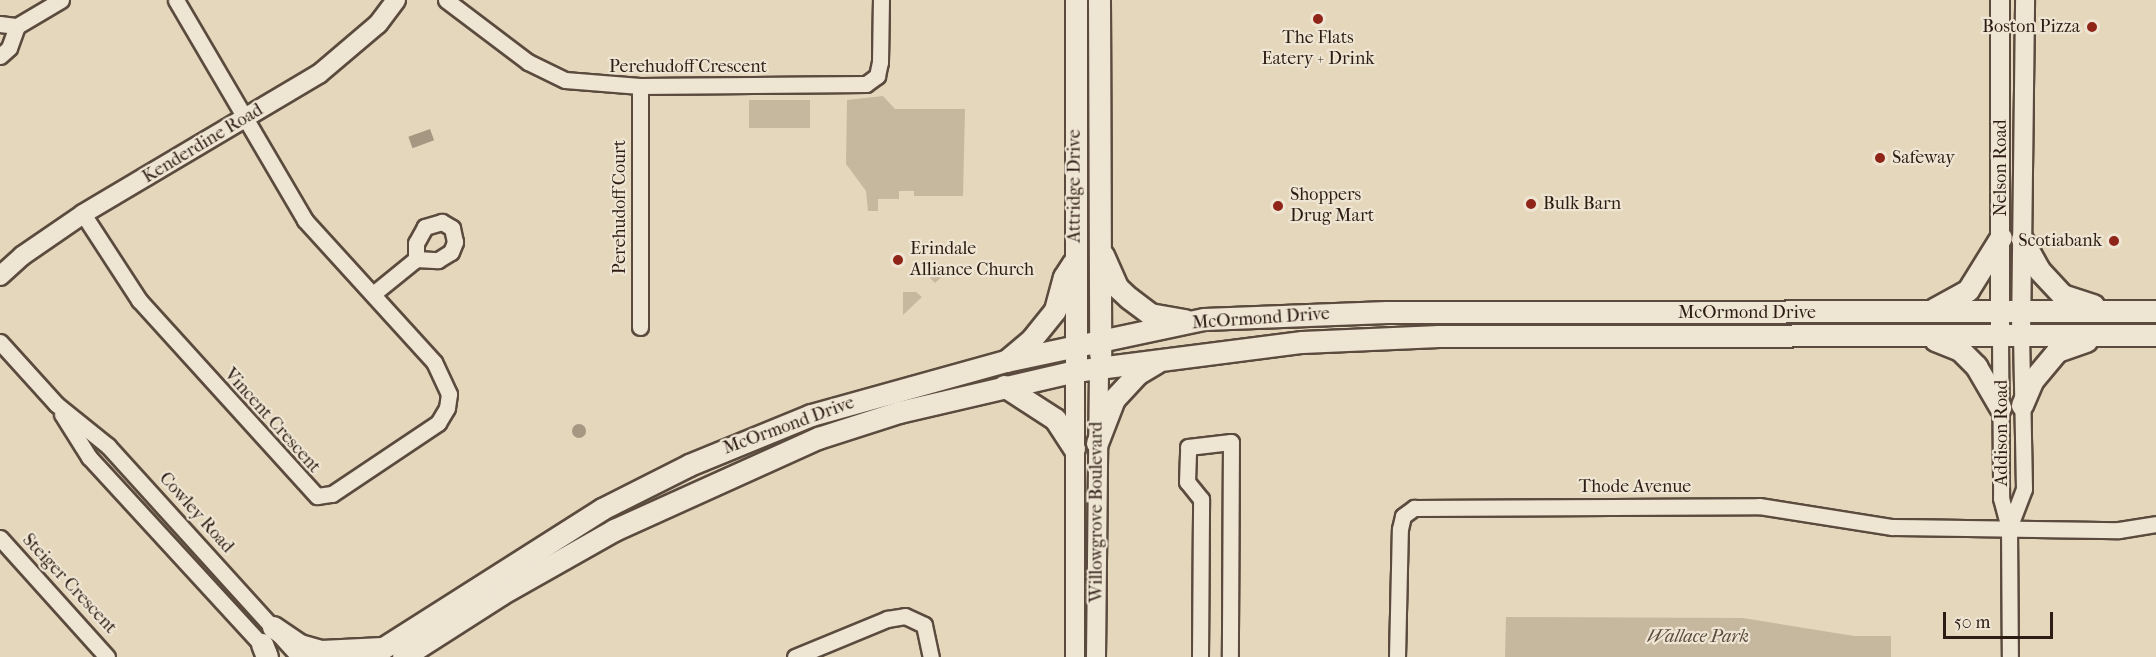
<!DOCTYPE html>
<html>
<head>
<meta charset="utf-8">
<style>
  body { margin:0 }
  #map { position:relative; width:2156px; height:657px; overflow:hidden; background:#e5d7bc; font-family:"IM FELL French Canon",serif }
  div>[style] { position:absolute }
  .green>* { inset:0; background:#c6b79f; transform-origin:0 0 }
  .water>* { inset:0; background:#a69783; transform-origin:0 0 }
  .round { border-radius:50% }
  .roads { filter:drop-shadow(2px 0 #5b4b3e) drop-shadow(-2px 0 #5b4b3e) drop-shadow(0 2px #5b4b3e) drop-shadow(0 -2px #5b4b3e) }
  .minor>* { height:15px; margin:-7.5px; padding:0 7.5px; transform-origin:7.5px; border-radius:7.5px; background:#eee5d3 }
  .tertiary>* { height:18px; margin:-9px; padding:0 9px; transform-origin:9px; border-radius:9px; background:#eee5d3 }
  .secondary>* { height:21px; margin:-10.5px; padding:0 10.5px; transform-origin:10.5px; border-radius:10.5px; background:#eee5d3 }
  .dots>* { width:16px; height:16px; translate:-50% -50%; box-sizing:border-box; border:3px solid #eee5d3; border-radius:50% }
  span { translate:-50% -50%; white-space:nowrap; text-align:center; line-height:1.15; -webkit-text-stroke:4.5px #eee5d3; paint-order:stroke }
  .poi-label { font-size:18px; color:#2d1c14 }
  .right { translate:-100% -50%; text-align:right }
  .left { translate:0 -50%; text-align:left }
  .street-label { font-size:18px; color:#2d1c14 }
  .park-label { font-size:18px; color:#5b4a3e; font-style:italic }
  .scale { position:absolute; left:1943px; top:612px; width:110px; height:27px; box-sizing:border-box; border:3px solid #2d1c14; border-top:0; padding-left:8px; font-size:18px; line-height:21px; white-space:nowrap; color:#2d1c14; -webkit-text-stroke:4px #eee5d3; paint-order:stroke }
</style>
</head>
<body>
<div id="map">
  <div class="green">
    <div style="clip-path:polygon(883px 96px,895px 109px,965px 109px,963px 196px,914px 196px,914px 191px,899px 191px,899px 199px,878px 199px,878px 211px,868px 211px,866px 191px,846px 164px,847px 100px)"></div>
    <div style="left:749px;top:100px;width:61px;height:28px"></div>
    <div style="clip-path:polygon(931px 266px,953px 266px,935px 283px,930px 278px)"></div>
    <div style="clip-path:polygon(903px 292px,916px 292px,922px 297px,903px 315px)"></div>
    <div style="clip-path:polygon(1506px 617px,1743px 618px,1854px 636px,1891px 636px,1891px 657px,1505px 657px)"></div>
  </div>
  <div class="water">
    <div style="left:430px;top:129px;width:12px;height:23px;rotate:70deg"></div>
    <div class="round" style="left:572px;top:424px;width:14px;height:14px"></div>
  </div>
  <div class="roads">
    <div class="minor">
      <div style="left:446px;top:0;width:103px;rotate:37.1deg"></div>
      <div style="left:528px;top:62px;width:41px;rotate:25.9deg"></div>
      <div style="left:565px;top:80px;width:75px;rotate:4.6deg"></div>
      <div style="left:640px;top:86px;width:226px;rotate:-0.5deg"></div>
      <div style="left:866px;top:84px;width:14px;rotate:-36deg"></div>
      <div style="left:877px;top:76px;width:14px;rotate:-78deg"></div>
      <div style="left:880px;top:62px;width:62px;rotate:-89.1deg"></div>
      <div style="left:0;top:24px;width:17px;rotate:7deg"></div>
      <div style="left:17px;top:26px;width:23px;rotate:110deg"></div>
      <div style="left:9px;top:48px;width:12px;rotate:138deg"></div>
      <div style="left:17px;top:26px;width:51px;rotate:-30.6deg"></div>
      <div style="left:640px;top:86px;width:241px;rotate:90deg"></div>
      <div style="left:83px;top:214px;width:103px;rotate:56.9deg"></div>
      <div style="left:139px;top:300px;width:265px;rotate:47.8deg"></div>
      <div style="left:317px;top:496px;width:15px;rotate:-8deg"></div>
      <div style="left:332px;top:494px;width:128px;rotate:-33.8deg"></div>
      <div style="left:438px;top:423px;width:17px;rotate:-59deg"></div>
      <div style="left:447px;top:408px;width:14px;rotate:-82deg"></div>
      <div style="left:449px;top:394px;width:35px;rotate:-115deg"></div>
      <div style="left:434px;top:362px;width:192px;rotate:-132.3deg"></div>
      <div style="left:305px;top:220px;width:255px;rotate:-120.4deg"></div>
      <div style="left:373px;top:294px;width:55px;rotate:-39.1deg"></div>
      <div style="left:416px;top:259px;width:22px;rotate:3deg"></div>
      <div style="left:438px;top:260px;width:15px;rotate:-32deg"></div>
      <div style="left:451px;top:252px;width:11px;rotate:-68deg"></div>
      <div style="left:455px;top:242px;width:14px;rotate:-102deg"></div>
      <div style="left:452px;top:228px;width:12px;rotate:-149deg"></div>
      <div style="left:442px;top:222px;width:18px;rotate:164deg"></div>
      <div style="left:425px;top:227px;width:18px;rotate:119deg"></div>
      <div style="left:416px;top:243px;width:16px;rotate:90deg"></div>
      <div style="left:2000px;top:336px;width:162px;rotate:89.6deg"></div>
      <div style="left:2001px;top:498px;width:31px;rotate:75deg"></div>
      <div style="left:2009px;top:528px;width:129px;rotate:89.6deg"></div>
      <div style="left:0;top:342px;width:84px;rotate:47.9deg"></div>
      <div style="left:56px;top:404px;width:67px;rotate:38.9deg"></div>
      <div style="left:108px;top:446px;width:285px;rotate:47.8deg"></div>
      <div style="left:62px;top:414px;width:51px;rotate:57.9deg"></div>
      <div style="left:89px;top:457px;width:265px;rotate:47.4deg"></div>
      <div style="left:2009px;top:528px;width:42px;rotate:-69deg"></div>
      <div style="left:2024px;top:489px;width:154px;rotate:-91.1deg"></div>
      <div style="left:0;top:538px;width:160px;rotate:48deg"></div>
      <div style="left:795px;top:657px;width:100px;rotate:-22.4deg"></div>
      <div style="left:887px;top:619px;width:18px;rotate:-9deg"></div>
      <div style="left:905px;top:616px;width:21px;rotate:25deg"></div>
      <div style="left:924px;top:625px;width:33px;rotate:78deg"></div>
      <div style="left:1200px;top:657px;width:158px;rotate:-89.6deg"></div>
      <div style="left:1201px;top:499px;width:22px;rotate:-129deg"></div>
      <div style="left:1187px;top:482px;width:35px;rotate:-88deg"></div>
      <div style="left:1188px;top:447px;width:43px;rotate:-6.6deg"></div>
      <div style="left:1231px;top:442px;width:215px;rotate:90.3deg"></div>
      <div style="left:1397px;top:657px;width:128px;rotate:-88.7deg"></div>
      <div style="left:1400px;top:529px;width:13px;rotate:-77deg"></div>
      <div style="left:1403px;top:516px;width:14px;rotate:-36deg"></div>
      <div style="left:1414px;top:508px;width:345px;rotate:-0.3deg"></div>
      <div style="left:1759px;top:506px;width:135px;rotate:9deg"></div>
      <div style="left:1892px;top:527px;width:227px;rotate:0.8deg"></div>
      <div style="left:2119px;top:530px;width:37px;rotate:-9deg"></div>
    </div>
    <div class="tertiary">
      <div style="left:2000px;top:0;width:336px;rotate:90deg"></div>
      <div style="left:0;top:276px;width:30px;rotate:-42deg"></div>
      <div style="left:22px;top:256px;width:74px;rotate:-34.5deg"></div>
      <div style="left:83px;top:214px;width:274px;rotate:-30.7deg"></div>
      <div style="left:319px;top:74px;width:77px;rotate:-40.3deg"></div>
      <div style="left:378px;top:24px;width:30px;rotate:-53deg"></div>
      <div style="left:2021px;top:335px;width:335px;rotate:-89.3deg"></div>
      <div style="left:1075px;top:657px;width:286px;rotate:-90deg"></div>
      <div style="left:1096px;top:657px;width:289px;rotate:-89.4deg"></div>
    </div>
    <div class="secondary">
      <div style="left:1099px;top:0;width:355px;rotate:89.8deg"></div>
      <div style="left:2022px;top:239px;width:35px;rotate:61deg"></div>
      <div style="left:2039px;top:270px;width:34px;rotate:47deg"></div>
      <div style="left:2062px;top:295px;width:33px;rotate:18deg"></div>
      <div style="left:1103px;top:255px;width:35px;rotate:66deg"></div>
      <div style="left:1117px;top:287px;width:16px;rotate:43deg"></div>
      <div style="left:1129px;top:298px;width:26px;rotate:37deg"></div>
      <div style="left:1150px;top:314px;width:36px;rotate:10deg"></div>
      <div style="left:1934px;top:309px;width:39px;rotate:-29deg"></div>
      <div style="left:1968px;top:290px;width:62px;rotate:-58.1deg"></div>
      <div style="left:1935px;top:340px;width:27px;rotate:22deg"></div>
      <div style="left:1960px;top:350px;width:23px;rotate:45deg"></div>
      <div style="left:1976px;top:366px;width:48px;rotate:59.7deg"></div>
      <div style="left:1006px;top:361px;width:33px;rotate:-40deg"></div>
      <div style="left:1031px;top:340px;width:38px;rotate:-51deg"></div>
      <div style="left:1055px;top:310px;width:34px;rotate:-75deg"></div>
      <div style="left:1064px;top:277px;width:17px;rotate:-57deg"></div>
      <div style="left:1076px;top:362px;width:362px;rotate:-90deg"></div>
      <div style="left:1004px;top:386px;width:61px;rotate:32.9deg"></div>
      <div style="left:1055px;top:419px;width:35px;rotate:57deg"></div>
      <div style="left:2022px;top:405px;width:26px;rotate:-67deg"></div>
      <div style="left:2032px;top:381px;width:39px;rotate:-50deg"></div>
      <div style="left:2057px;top:351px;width:31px;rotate:-19deg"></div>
      <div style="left:1097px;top:443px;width:47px;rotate:-68.9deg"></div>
      <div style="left:1114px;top:399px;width:34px;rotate:-47deg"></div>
      <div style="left:1137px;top:374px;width:23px;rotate:-31deg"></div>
      <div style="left:273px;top:627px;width:32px;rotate:34deg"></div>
      <div style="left:300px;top:645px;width:22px;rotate:16deg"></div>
      <div style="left:321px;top:651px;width:61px;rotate:-2.8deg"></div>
      <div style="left:262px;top:644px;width:14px;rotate:69deg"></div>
      <div style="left:369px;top:657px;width:276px;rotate:-32.4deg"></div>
      <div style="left:602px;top:509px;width:97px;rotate:-26.8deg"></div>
      <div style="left:689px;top:465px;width:132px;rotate:-22.3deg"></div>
      <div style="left:811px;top:415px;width:202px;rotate:-15.5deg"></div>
      <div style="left:1006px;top:361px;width:202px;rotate:-12deg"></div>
      <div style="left:1204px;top:319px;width:183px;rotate:-2.2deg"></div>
      <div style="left:1387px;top:312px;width:769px;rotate:-0.07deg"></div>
      <div style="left:403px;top:657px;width:117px;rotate:-32.7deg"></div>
      <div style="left:501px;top:594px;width:130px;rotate:-29.5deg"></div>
      <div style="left:614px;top:530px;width:224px;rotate:-24.3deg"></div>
      <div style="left:818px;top:438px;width:85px;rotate:-17.8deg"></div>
      <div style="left:899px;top:412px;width:181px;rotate:-13.1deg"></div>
      <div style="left:1075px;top:371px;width:229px;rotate:-7.3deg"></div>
      <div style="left:1302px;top:342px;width:137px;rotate:-2.5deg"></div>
      <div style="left:1439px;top:336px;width:717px;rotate:-0.08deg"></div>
    </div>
  </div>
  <div class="dots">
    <div style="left:1318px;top:19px;background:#8f2418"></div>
    <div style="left:2092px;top:27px;background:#8f2418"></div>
    <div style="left:1880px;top:158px;background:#8f2418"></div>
    <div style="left:1531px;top:204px;background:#8f2418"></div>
    <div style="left:1278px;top:206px;background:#8f2418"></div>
    <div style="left:2114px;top:241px;background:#8f2418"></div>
    <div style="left:898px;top:260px;background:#8f2418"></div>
  </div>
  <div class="poi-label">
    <span class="right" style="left:2080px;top:27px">Boston Pizza</span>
    <span style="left:1318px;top:49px">The Flats<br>Eatery + Drink</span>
    <span class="left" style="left:1892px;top:158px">Safeway</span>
    <span class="left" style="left:1290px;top:206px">Shoppers<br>Drug Mart</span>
    <span class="left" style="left:1543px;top:204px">Bulk Barn</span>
    <span class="right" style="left:2102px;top:241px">Scotiabank</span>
    <span class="left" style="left:910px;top:260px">Erindale<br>Alliance Church</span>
  </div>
  <div class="street-label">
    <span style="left:688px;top:67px">Perehudoff Crescent</span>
    <span style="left:203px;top:144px;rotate:-31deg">Kenderdine Road</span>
    <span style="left:2001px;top:168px;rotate:-90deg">Nelson Road</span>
    <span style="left:1075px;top:186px;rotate:-90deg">Attridge Drive</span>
    <span style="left:620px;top:207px;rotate:-90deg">Perehudoff Court</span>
    <span style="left:1747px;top:313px">McOrmond Drive</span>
    <span style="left:1261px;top:319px;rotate:-4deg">McOrmond Drive</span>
    <span style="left:272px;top:421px;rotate:48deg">Vincent Crescent</span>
    <span style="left:789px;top:426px;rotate:-20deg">McOrmond Drive</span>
    <span style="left:2002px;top:433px;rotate:-90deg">Addison Road</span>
    <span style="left:1635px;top:487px">Thode Avenue</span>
    <span style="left:1097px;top:512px;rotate:-90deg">Willowgrove Boulevard</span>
    <span style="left:196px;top:513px;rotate:48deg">Cowley Road</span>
    <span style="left:69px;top:584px;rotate:47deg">Steiger Crescent</span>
  </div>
  <div class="park-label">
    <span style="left:1698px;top:637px">Wallace Park</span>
  </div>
  <div class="scale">50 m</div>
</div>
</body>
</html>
